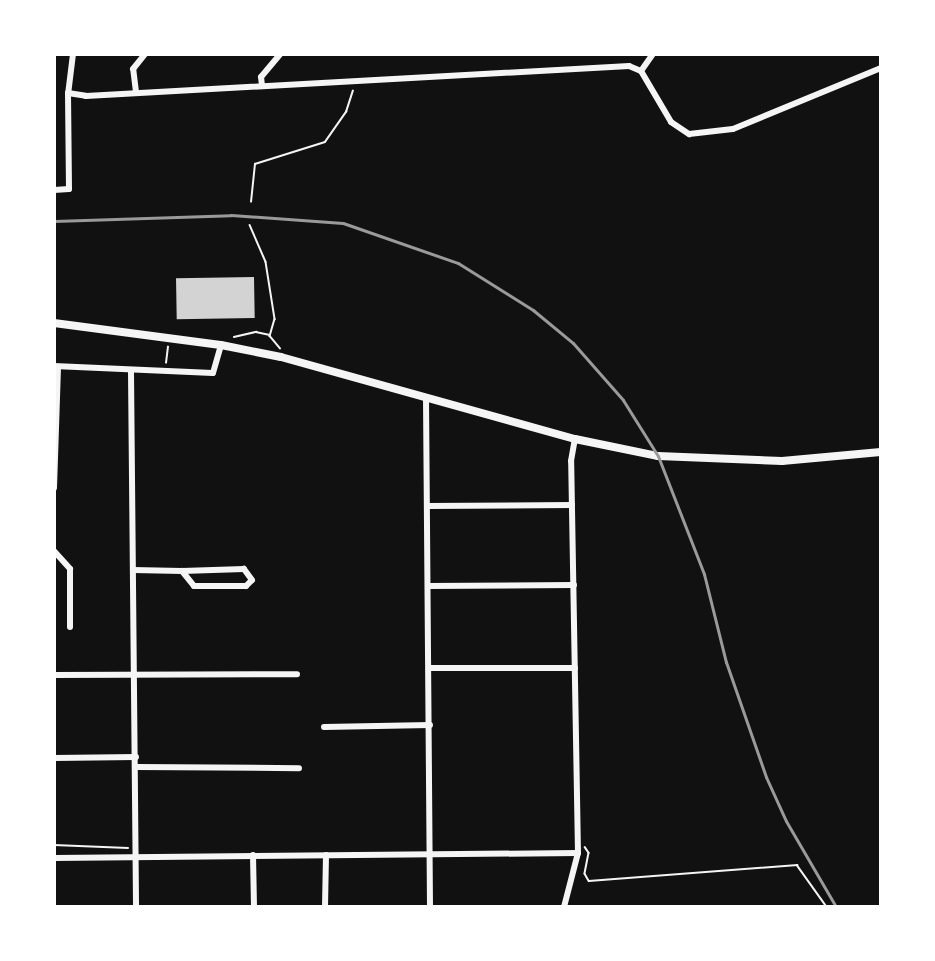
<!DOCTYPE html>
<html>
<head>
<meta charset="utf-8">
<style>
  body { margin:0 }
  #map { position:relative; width:935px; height:961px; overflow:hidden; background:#111; font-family:Merriweather,serif }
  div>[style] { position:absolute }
  .building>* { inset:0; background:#d3d3d3; transform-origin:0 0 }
  .path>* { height:1.5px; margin:-0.75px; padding:0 0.75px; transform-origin:0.75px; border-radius:0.75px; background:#f5f5f5 }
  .minor>* { height:6px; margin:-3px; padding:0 3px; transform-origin:3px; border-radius:3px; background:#f5f5f5 }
  .secondary>* { height:8px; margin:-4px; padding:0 4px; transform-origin:4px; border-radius:4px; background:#f5f5f5 }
  .rail>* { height:3px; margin:-1.5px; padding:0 1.5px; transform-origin:1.5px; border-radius:1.5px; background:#9a9a9a }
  span { translate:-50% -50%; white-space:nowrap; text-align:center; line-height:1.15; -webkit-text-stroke:5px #fff; paint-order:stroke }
  .frame { position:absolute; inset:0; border:56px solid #fff; pointer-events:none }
</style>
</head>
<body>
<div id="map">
  <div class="building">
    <div style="left:254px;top:277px;width:41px;height:78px;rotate:89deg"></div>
  </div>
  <div class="path">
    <div style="left:251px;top:202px;width:38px;rotate:-84deg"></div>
    <div style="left:255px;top:164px;width:73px;rotate:-17.4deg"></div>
    <div style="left:325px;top:142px;width:37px;rotate:-55deg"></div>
    <div style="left:346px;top:112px;width:22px;rotate:-72deg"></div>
    <div style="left:250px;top:225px;width:40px;rotate:66.6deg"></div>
    <div style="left:266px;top:262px;width:58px;rotate:81deg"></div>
    <div style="left:275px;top:319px;width:18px;rotate:106deg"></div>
    <div style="left:270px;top:336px;width:16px;rotate:50deg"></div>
    <div style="left:234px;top:337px;width:23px;rotate:-13deg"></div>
    <div style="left:256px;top:332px;width:14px;rotate:12deg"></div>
    <div style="left:166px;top:363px;width:16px;rotate:-83deg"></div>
    <div style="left:54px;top:845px;width:74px;rotate:2.3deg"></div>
    <div style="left:585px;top:847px;width:7px;rotate:56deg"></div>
    <div style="left:589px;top:853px;width:21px;rotate:101deg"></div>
    <div style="left:585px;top:874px;width:8px;rotate:60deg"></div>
    <div style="left:589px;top:881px;width:209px;rotate:-4.4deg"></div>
    <div style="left:797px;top:865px;width:52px;rotate:54.5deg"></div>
  </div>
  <div class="minor">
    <div style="left:73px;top:54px;width:39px;rotate:97deg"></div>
    <div style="left:68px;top:93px;width:18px;rotate:9deg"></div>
    <div style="left:86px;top:96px;width:544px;rotate:-3.16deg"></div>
    <div style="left:629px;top:66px;width:13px;rotate:23deg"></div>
    <div style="left:641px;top:71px;width:59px;rotate:59.5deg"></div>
    <div style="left:671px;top:122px;width:22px;rotate:34deg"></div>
    <div style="left:689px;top:134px;width:44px;rotate:-6.5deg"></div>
    <div style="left:733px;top:129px;width:160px;rotate:-22.4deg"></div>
    <div style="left:641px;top:71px;width:21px;rotate:-55deg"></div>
    <div style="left:262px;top:86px;width:9px;rotate:-96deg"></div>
    <div style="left:261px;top:77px;width:30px;rotate:-50deg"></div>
    <div style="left:136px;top:92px;width:23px;rotate:-97deg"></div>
    <div style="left:133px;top:69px;width:19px;rotate:-51deg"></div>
    <div style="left:54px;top:190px;width:15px;rotate:-4deg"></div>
    <div style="left:69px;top:189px;width:96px;rotate:-90.6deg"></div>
    <div style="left:54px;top:366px;width:159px;rotate:2.5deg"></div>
    <div style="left:213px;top:373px;width:29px;rotate:-74deg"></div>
    <div style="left:131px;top:372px;width:535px;rotate:89.46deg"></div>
    <div style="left:426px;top:398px;width:509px;rotate:89.55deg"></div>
    <div style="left:54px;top:488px;width:121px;rotate:-88.1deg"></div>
    <div style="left:427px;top:506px;width:145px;rotate:-0.4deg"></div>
    <div style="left:54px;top:551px;width:24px;rotate:48deg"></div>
    <div style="left:70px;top:569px;width:58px;rotate:90deg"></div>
    <div style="left:133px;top:570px;width:49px;rotate:1.2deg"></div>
    <div style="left:182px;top:571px;width:19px;rotate:51deg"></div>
    <div style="left:194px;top:586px;width:52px"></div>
    <div style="left:246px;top:586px;width:8px;rotate:-45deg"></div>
    <div style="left:252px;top:580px;width:14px;rotate:-126deg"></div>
    <div style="left:244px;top:569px;width:62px;rotate:178.2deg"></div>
    <div style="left:428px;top:586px;width:146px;rotate:-0.4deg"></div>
    <div style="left:429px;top:668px;width:146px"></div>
    <div style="left:54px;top:675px;width:243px;rotate:-0.2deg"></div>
    <div style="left:324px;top:727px;width:106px;rotate:-1.1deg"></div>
    <div style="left:54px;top:758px;width:82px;rotate:-0.7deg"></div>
    <div style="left:136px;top:767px;width:163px;rotate:0.4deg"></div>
    <div style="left:253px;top:855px;width:52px;rotate:88.9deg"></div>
    <div style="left:54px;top:858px;width:524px;rotate:-0.55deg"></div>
    <div style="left:325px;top:907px;width:52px;rotate:-88.9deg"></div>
    <div style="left:564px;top:907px;width:56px;rotate:-75.5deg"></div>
    <div style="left:578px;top:853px;width:392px;rotate:-91deg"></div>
    <div style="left:571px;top:461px;width:22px;rotate:-80deg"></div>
  </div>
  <div class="secondary">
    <div style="left:54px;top:323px;width:168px;rotate:7.5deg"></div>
    <div style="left:221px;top:345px;width:61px;rotate:11.3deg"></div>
    <div style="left:281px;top:357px;width:305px;rotate:15.6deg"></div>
    <div style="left:575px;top:439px;width:85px;rotate:11.6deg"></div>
    <div style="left:658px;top:456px;width:124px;rotate:2.3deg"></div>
    <div style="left:782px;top:461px;width:99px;rotate:-5.2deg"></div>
  </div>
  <div class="rail">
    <div style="left:54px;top:221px;width:177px;rotate:-1.9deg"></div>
    <div style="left:231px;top:215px;width:112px;rotate:4.1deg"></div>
    <div style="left:343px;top:223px;width:122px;rotate:19.2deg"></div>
    <div style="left:458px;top:263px;width:89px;rotate:32.1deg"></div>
    <div style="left:533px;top:310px;width:52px;rotate:39.5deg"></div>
    <div style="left:573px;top:343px;width:76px;rotate:48.7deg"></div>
    <div style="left:623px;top:400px;width:66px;rotate:58deg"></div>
    <div style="left:658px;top:456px;width:127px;rotate:68.7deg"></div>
    <div style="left:704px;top:574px;width:91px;rotate:76deg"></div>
    <div style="left:726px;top:662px;width:122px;rotate:70.8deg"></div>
    <div style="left:766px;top:777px;width:48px;rotate:65.6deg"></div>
    <div style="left:786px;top:821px;width:99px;rotate:59.8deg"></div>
  </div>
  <div class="frame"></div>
</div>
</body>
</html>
